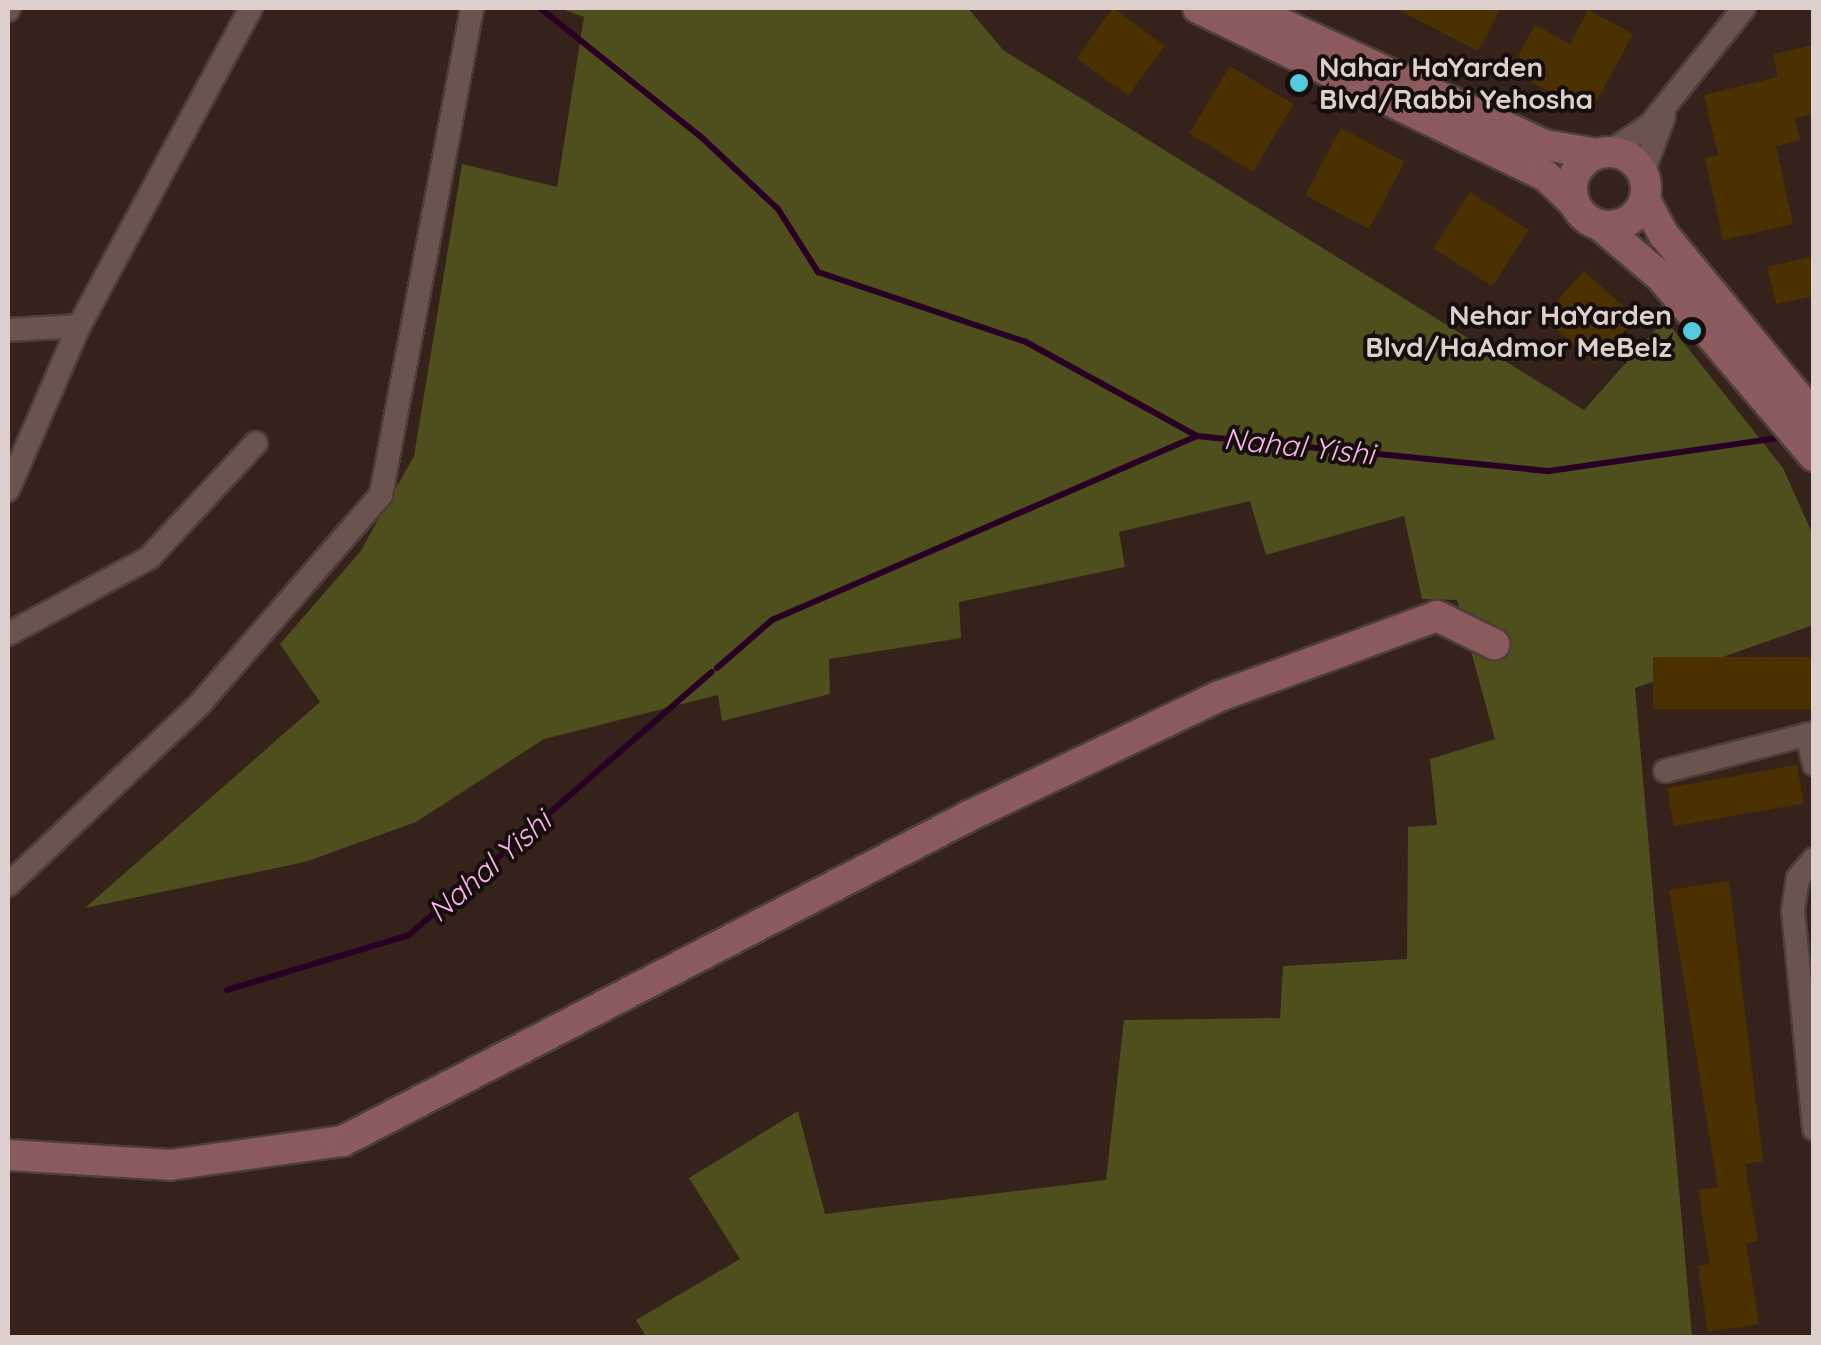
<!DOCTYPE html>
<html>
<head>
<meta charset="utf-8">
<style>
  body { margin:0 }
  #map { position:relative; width:1821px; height:1345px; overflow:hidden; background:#34221b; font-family:Quicksand,sans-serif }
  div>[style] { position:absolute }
  .green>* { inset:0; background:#4f4f1e }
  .stream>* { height:6px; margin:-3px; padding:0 3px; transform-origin:3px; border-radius:3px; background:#280023 }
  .building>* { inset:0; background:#4c3100; transform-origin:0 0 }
  .roads { filter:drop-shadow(2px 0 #4d3e39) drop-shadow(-2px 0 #4d3e39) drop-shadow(0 2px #4d3e39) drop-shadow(0 -2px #4d3e39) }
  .street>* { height:22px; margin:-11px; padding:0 11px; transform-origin:11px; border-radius:11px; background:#6a544d }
  .secondary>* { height:30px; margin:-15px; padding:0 15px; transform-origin:15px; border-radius:15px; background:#8b5a5d }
  .secondary>.ring { margin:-15px; padding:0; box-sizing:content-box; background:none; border:30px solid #8b5a5d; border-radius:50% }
  .dots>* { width:28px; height:28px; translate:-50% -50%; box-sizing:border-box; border:5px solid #160e0b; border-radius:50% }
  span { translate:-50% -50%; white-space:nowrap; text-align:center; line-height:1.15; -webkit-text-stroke:8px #160e0b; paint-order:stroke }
  .poi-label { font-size:28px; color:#ddd0cc; font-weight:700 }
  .left { translate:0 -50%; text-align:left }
  .right { translate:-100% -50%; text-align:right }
  .water-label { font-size:30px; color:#fdb0ef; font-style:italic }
  .frame { position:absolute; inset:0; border:10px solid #ddd0cc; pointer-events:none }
</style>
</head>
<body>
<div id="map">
  <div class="green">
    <div style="clip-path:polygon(559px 8px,968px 8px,1003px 50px,1584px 410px,1665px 319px,1783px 468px,1813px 535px,1813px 625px,1635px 688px,1692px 1337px,647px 1338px,636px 1320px,740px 1259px,689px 1178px,798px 1111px,825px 1214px,1106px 1180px,1124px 1020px,1280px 1018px,1283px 966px,1407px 959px,1408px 827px,1437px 825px,1430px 759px,1495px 739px,1457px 600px,1422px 599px,1404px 516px,1266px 555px,1250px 501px,1119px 532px,1125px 567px,959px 602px,961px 638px,829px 659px,830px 694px,722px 721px,718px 695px,544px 739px,416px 822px,305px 862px,85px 908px,320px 702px,280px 644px,360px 552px,414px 456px,462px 164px,557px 187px,584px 17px)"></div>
  </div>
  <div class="stream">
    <div style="left:540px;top:8px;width:205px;rotate:38.7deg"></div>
    <div style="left:700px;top:136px;width:107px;rotate:43.1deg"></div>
    <div style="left:778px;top:209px;width:75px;rotate:57.6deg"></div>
    <div style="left:818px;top:272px;width:219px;rotate:18.6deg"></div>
    <div style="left:1026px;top:342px;width:195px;rotate:28.8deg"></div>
    <div style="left:717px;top:668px;width:73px;rotate:-41.1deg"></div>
    <div style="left:772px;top:620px;width:463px;rotate:-23.4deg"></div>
    <div style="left:1197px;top:436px;width:354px;rotate:5.7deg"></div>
    <div style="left:1549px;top:471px;width:238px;rotate:-8.2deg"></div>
    <div style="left:227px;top:990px;width:190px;rotate:-16.8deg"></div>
    <div style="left:409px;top:935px;width:401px;rotate:-41deg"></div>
  </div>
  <div class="building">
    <div style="left:1113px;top:8px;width:64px;height:62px;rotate:36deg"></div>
    <div style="clip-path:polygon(1395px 8px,1501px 8px,1478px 51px)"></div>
    <div style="clip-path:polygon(1588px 10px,1633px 34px,1590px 113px,1510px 71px,1535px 25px,1570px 44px)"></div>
    <div style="clip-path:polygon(1814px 45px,1814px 114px,1795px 118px,1800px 140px,1776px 146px,1793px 224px,1723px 240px,1705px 158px,1718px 155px,1704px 95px,1778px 77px,1773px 54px)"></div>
    <div style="left:1230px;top:66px;width:74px;height:79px;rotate:31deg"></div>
    <div style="left:1341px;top:128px;width:72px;height:76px;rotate:28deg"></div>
    <div style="left:1470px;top:192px;width:70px;height:67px;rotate:33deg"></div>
    <div style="clip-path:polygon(1814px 256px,1814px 296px,1776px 304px,1767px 267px)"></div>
    <div style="left:1584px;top:271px;width:71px;height:62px;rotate:42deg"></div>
    <div style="left:1814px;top:657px;width:52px;height:161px;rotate:90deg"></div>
    <div style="left:1797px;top:765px;width:39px;height:132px;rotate:80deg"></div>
    <div style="clip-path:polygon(1729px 881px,1763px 1161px,1745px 1164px,1758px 1241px,1746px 1243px,1759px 1324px,1708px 1332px,1698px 1266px,1710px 1264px,1698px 1190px,1718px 1187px,1669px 890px)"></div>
  </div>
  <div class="roads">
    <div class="street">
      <div style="left:8px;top:10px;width:2px;rotate:-63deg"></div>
      <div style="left:1611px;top:151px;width:47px;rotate:-33.7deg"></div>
      <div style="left:1650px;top:125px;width:150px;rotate:-51.2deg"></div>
      <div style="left:1643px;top:172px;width:60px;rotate:-69.4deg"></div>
      <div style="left:8px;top:330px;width:71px;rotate:-3.2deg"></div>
      <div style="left:8px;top:490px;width:179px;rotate:-66.6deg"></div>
      <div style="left:79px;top:326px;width:362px;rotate:-61.6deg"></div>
      <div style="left:8px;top:634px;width:160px;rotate:-28.3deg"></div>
      <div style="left:149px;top:558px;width:157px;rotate:-47.1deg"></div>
      <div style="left:1807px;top:734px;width:31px;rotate:77deg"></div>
      <div style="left:1665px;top:771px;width:154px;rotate:-14.3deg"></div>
      <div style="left:1814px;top:859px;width:25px;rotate:130deg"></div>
      <div style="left:1798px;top:878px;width:32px;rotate:99deg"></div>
      <div style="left:1793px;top:910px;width:220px;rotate:84.5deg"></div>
      <div style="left:8px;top:885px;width:262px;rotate:-43.3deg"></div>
      <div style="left:199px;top:705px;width:278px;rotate:-49.1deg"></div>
      <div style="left:381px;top:495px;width:495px;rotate:-79.4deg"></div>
    </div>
    <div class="secondary">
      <div style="left:1198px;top:8px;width:386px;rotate:25.8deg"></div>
      <div style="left:1546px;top:176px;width:39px;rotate:44deg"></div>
      <div style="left:1248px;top:8px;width:327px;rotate:24.8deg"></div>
      <div style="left:1545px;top:145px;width:53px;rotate:9.8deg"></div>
      <div class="ring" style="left:1572px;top:152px;width:44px;height:44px"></div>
      <div style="left:1645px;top:200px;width:40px;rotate:62deg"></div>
      <div style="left:1664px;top:235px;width:235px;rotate:50.4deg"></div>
      <div style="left:1601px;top:226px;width:77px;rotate:40.3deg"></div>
      <div style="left:1660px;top:276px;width:237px;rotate:49.5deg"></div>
      <div style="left:8px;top:1155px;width:162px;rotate:3.5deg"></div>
      <div style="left:170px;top:1165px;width:175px;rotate:-7.9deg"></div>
      <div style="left:343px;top:1141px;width:705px;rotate:-27.44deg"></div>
      <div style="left:969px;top:816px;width:278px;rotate:-25.6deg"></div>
      <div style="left:1220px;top:696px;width:231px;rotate:-20.2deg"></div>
      <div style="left:1437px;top:616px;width:64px;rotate:26.2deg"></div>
    </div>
  </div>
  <div class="dots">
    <div style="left:1299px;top:83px;background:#54cade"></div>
    <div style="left:1692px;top:331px;background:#54cade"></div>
  </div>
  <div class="poi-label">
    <span class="left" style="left:1319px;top:83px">Nahar HaYarden<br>Blvd/Rabbi Yehosha</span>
    <span class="right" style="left:1672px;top:331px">Nehar HaYarden<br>Blvd/HaAdmor MeBelz</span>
  </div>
  <div class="water-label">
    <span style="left:1299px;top:446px;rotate:6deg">Nahal Yishi</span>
    <span style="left:489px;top:866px;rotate:-41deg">Nahal Yishi</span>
  </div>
  <div class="frame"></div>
</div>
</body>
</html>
